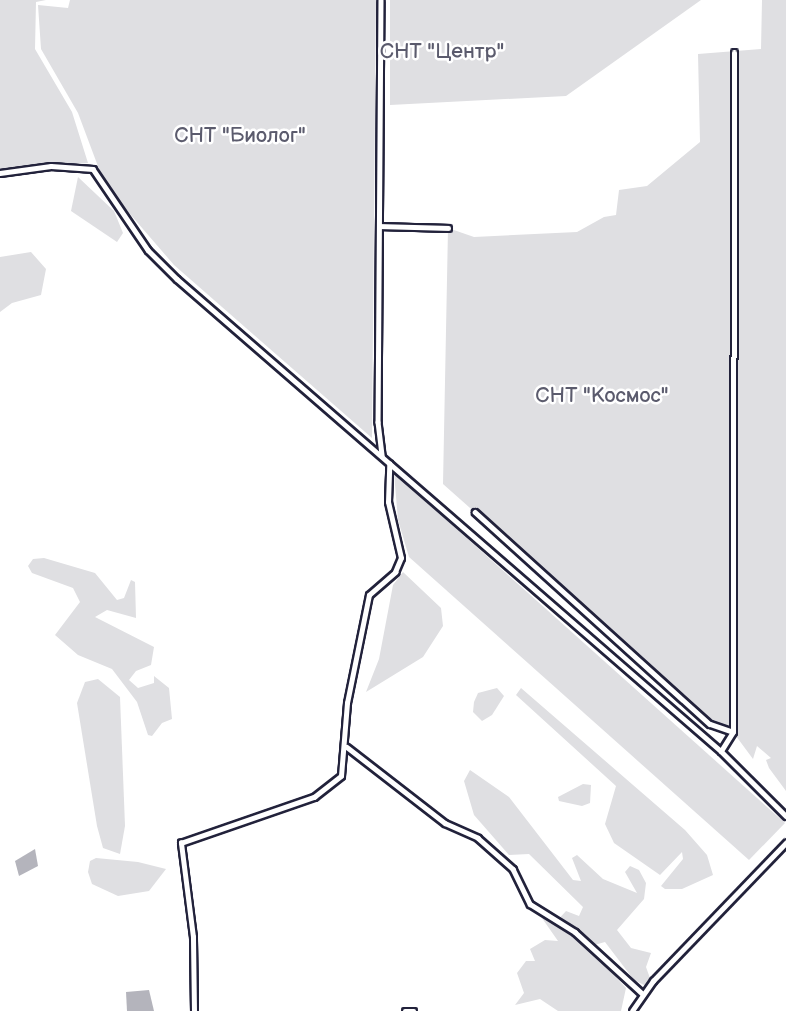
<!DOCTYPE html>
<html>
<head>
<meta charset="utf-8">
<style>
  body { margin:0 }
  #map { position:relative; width:786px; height:1011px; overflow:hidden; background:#fff; font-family:"Balsamiq Sans",sans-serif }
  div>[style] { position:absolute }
  .green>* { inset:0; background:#dfdfe2 }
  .water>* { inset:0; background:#b4b4bc }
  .roads { filter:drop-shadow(2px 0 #22223b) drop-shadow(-2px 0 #22223b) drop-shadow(0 2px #22223b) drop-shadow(0 -2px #22223b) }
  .street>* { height:4.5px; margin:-2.25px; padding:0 2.25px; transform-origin:2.25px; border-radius:2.25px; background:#fff }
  span { translate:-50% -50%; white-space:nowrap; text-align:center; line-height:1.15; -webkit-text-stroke:5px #fff; paint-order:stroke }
  .park-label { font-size:21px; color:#5b5b6d }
</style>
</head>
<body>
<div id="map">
  <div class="green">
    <div style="clip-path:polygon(0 0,46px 0,36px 2px,35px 49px,72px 112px,88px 163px,0 170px)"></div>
    <div style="clip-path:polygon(70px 0,376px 0,372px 438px,174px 265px,105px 185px,78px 113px,41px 49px,38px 5px,68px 8px)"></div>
    <div style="clip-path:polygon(390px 0,701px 0,566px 96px,390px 105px)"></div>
    <div style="clip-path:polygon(762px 0,786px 0,786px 791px,769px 768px,766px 760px,771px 758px,757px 746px,753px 759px,733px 732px,718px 728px,443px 484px,448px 228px,474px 237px,577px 232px,604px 217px,616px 215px,619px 190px,647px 186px,700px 142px,698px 54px,761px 49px)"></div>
    <div style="clip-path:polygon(78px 177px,114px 211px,123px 233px,117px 242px,71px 211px)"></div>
    <div style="clip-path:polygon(31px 252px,46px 269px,41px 295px,12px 303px,0 312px,0 257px)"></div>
    <div style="clip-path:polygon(394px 473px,785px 823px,749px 860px,409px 557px,398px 520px)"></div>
    <div style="clip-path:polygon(44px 558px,95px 573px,117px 600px,124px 598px,131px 580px,135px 582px,136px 618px,107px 610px,95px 617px,154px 647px,151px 665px,136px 671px,129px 680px,138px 688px,154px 683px,154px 676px,169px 688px,172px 719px,162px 723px,152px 736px,148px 735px,137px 702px,112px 669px,78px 655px,55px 635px,80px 602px,73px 588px,32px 573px,28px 566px,33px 559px)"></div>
    <div style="clip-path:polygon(403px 572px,441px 608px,443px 626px,423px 657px,366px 692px,379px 659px,393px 585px)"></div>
    <div style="clip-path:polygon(98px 679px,120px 697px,125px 826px,120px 854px,103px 848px,97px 826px,77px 703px,85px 682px)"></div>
    <div style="clip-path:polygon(497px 688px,504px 696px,492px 715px,482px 721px,473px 712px,474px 702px,478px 693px)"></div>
    <div style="clip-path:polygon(521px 688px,685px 830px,707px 855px,713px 875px,682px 889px,665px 889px,661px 886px,683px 859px,682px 852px,660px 875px,614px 843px,605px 824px,616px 786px,516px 695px)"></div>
    <div style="clip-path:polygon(470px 770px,509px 797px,573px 880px,581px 881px,572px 858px,577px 855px,603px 879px,637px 893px,625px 872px,630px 866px,639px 870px,646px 883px,644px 899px,617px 930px,631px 948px,651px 953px,646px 967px,651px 981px,646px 986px,634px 980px,605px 942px,587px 947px,626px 988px,621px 1011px,558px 1011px,540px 999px,515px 1005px,524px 993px,517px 973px,526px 961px,535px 961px,530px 949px,545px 940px,558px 941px,537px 911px,556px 922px,566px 911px,579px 916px,583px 907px,529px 854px,509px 855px,474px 815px,464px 781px)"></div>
    <div style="clip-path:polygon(583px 784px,591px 785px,590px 803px,582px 806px,559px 801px,558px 797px)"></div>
    <div style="clip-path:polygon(96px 858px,138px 862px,166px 869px,149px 891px,118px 896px,92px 884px,88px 872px,90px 861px)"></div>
  </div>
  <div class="water">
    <div style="clip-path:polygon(35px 849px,38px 866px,19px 876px,15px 861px)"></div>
    <div style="clip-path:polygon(149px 990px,154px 1011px,127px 1011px,126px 992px)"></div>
  </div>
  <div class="roads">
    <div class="street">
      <div style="left:381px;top:0;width:422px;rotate:90.4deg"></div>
      <div style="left:378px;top:422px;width:34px;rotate:83deg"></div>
      <div style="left:0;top:173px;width:51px;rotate:-7.8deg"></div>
      <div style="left:51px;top:166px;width:42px;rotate:4.1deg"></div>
      <div style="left:93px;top:169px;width:98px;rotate:55.8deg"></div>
      <div style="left:148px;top:250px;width:41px;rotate:45deg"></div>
      <div style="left:177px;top:279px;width:720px;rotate:40.95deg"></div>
      <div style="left:721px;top:751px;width:92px;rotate:45deg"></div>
      <div style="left:380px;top:226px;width:68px;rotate:1.7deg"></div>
      <div style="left:475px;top:512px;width:316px;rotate:42.1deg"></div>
      <div style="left:710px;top:724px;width:24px;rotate:19deg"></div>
      <div style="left:347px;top:747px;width:124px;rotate:37.8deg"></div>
      <div style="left:445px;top:823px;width:36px;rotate:24deg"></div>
      <div style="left:478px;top:838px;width:47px;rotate:41.5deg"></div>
      <div style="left:513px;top:869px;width:39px;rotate:64deg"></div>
      <div style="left:530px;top:904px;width:53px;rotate:31.9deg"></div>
      <div style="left:575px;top:932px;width:92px;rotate:42.4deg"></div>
      <div style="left:721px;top:751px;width:22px;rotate:-58deg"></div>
      <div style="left:733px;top:732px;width:679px;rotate:-89.92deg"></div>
      <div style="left:194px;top:1011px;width:74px;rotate:-90.8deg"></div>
      <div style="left:193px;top:937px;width:95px;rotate:-97.3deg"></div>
      <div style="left:181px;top:843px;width:141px;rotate:-19.1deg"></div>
      <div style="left:314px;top:797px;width:34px;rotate:-38deg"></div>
      <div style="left:341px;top:776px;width:73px;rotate:-85.3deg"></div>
      <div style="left:347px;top:703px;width:110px;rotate:-78.5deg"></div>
      <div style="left:369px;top:595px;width:35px;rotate:-41deg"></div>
      <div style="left:395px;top:572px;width:15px;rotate:-67deg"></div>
      <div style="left:401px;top:558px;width:57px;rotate:-103.1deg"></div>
      <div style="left:388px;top:502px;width:38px;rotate:-88deg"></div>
      <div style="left:405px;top:1011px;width:9px"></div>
      <div style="left:632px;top:1011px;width:37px;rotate:-55deg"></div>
      <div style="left:653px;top:981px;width:192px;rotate:-46.1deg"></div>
    </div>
  </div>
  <div class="park-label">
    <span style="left:442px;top:52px">СНТ "Центр"</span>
    <span style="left:240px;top:136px">СНТ "Биолог"</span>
    <span style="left:602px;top:396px">СНТ "Космос"</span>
  </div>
</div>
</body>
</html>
